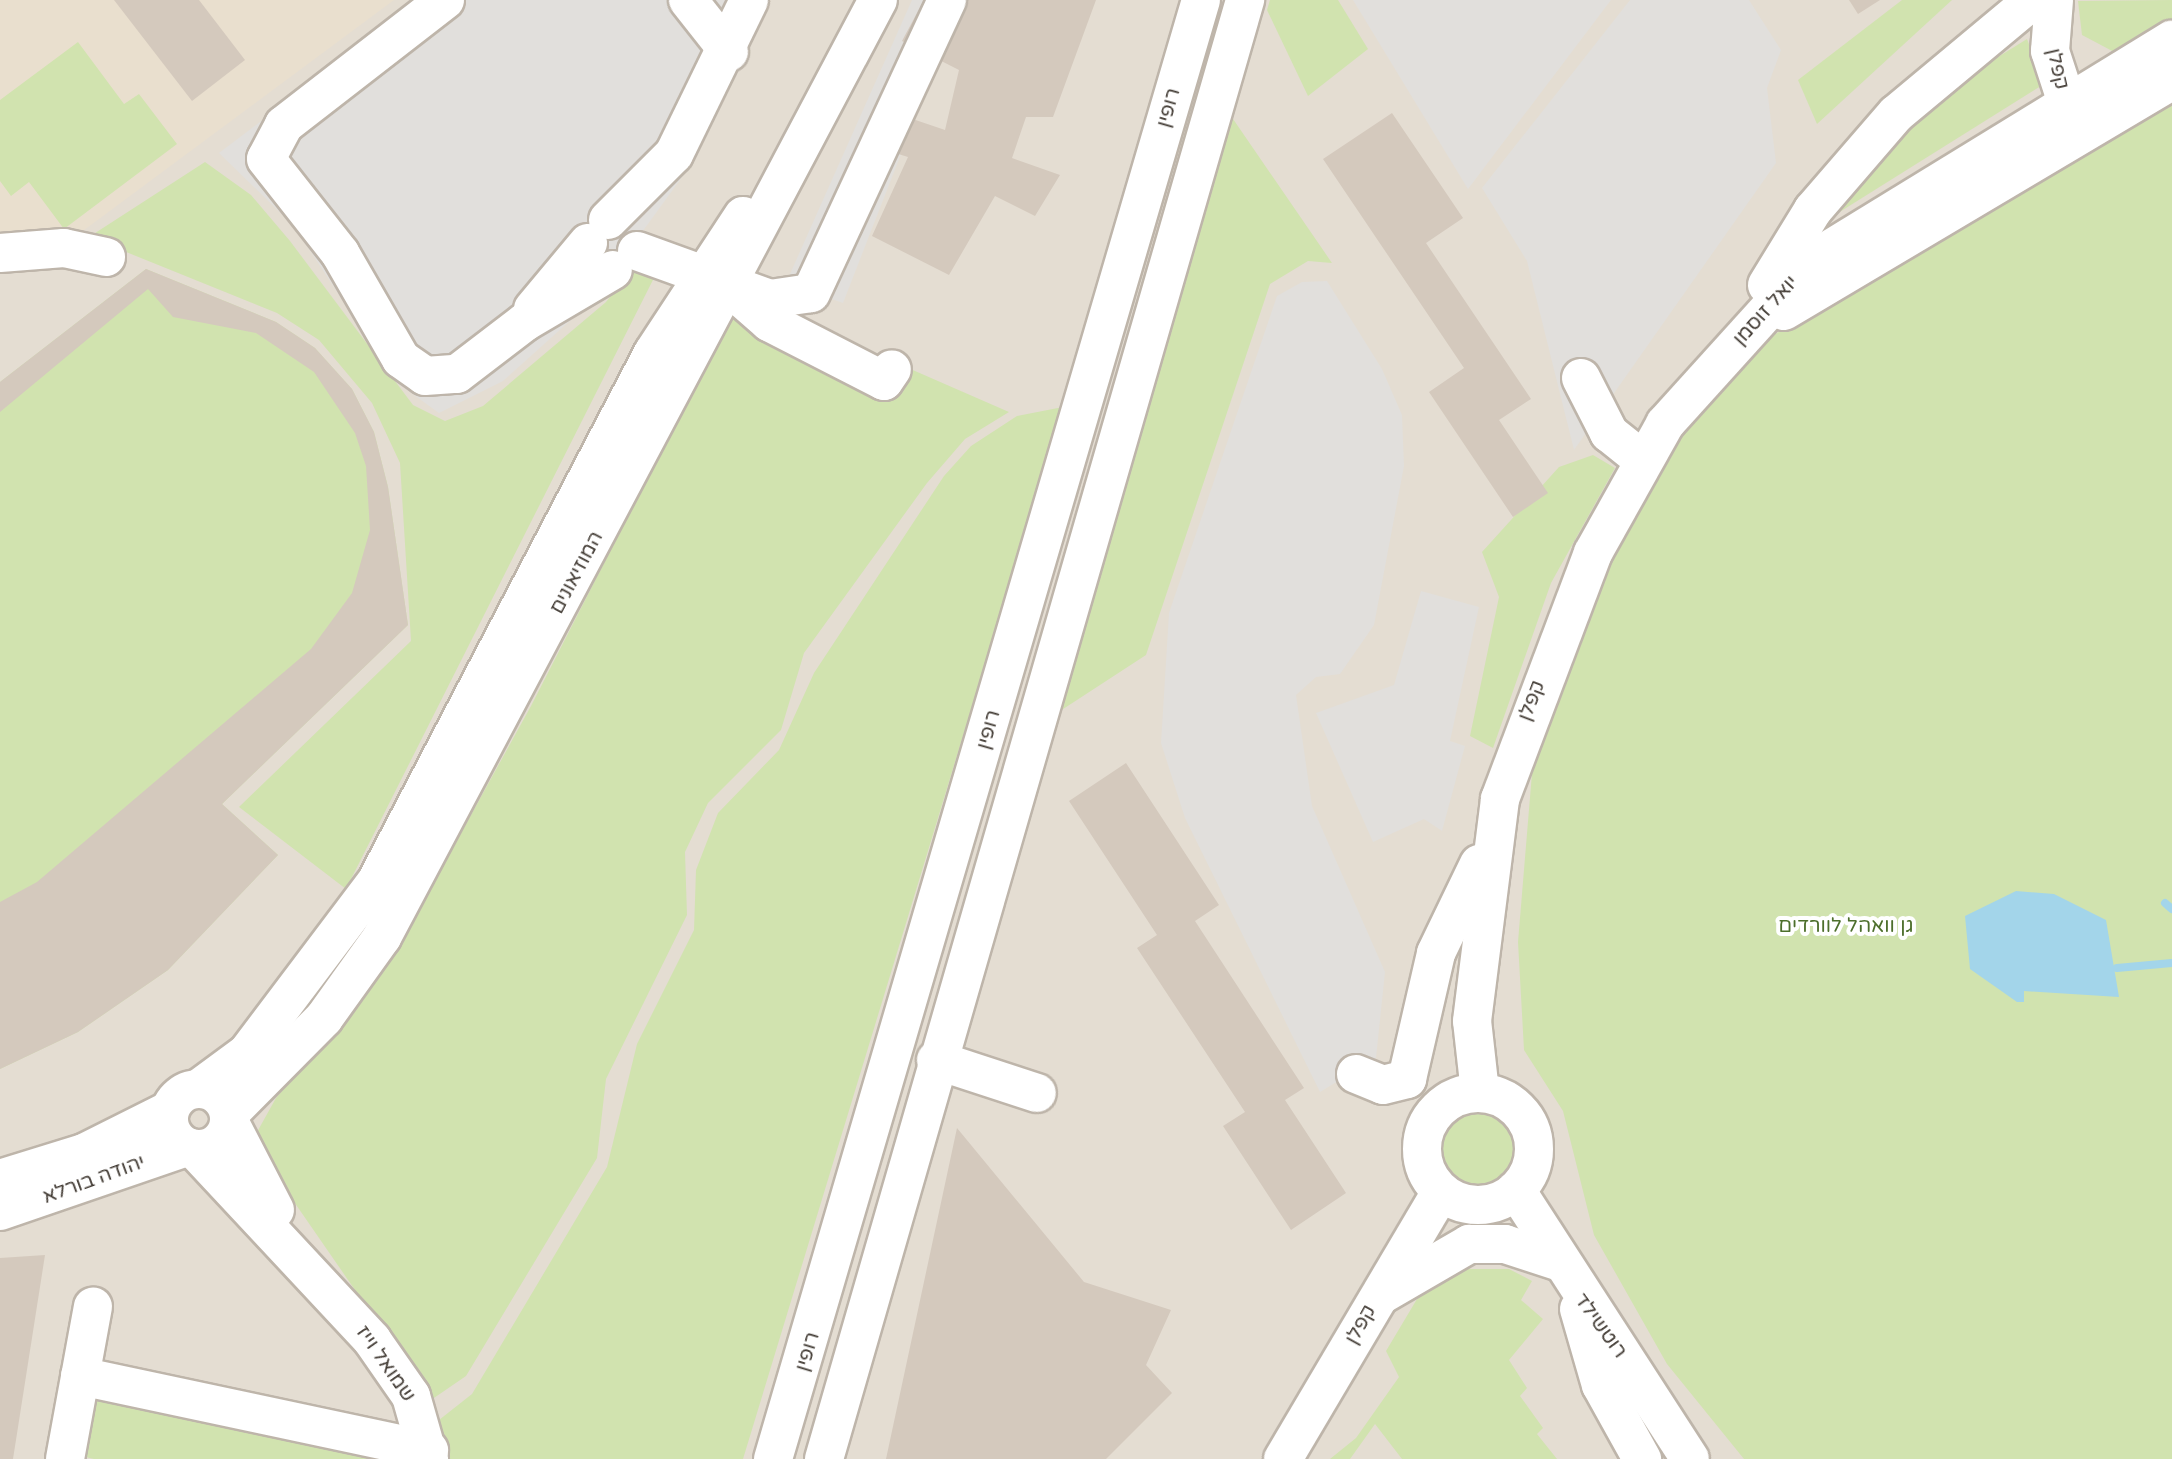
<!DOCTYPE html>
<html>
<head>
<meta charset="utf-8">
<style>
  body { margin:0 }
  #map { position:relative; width:2172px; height:1459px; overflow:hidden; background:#f1ebe4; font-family:"Varela Round","Noto Sans Hebrew",sans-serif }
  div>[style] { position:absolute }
  .residential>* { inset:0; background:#e4ddd2; transform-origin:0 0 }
  .education>* { inset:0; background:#e9dfce }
  .green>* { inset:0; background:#d1e3af }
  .round { border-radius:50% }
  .parking>* { inset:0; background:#e1dfdc }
  .water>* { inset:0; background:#a3d5ea }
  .stream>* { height:8px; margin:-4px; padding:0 4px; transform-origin:4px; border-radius:4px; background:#a3d5ea }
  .building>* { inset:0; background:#d4c9bd }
  .roads { filter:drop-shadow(2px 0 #beb5aa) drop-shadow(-2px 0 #beb5aa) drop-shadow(0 2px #beb5aa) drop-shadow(0 -2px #beb5aa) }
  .minor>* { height:38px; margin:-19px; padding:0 19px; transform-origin:19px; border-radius:19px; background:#fff }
  .minor>.ring { margin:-19px; padding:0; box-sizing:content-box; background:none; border:38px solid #fff; border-radius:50% }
  span { translate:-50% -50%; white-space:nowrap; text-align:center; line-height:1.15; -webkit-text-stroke:8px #fff; paint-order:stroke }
  .street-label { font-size:20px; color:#423b34 }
  .park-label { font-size:20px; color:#4d6f2c }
</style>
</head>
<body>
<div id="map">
  <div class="residential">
    <div style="left:0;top:0;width:2172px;height:1459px"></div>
  </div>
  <div class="education">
    <div style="clip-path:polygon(0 0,394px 0,68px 242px,0 246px)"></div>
  </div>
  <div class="green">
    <div style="clip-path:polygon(1270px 0,1338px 0,1368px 49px,1308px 96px,1267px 10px)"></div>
    <div style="clip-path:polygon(1902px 0,1952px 0,1817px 124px,1798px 80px)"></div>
    <div style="clip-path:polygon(2172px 0,2172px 21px,2116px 53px,2082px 35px,2078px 1px)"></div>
    <div style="clip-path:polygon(2027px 39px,2044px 84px,1838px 213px,1894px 140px,1948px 88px)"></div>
    <div style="clip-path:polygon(78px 42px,124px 104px,139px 94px,177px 144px,64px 229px,29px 182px,11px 196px,0 181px,0 100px)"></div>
    <div style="clip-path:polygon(2172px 98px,2172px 1459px,1744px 1459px,1667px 1364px,1594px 1235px,1563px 1111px,1524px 1050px,1518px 942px,1535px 737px,1597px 572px,1662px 451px,1735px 358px)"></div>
    <div style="clip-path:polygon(1231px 116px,1332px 263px,1308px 261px,1270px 284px,1146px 655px,1057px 713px)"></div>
    <div style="clip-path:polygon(205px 162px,251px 195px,290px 241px,413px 405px,445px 421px,483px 406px,606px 302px,644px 253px,661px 264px,346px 889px,239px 807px,411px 641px,400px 463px,372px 403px,319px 340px,277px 313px,89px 237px)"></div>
    <div style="clip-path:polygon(146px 269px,276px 322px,315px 348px,352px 389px,374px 432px,388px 487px,408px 625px,222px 804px,278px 855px,168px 970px,78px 1032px,0 1069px,0 382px)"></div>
    <div style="clip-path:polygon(741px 295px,1009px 412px,965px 439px,927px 483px,804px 653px,781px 730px,708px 803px,685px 852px,687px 915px,606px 1079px,597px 1158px,466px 1376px,431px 1400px,252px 1141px,276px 1098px,395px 953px,531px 706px)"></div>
    <div style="clip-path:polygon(1063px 407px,743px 1459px,444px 1459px,439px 1420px,472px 1394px,607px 1167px,637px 1044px,694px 930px,696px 870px,718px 813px,779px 750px,814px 673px,944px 476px,971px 446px,1017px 416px)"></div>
    <div style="clip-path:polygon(1593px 455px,1615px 468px,1551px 583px,1493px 748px,1470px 736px,1499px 597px,1482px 552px,1559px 467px)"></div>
    <div class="round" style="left:1437px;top:1105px;width:84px;height:84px"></div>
    <div style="clip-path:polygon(1464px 1269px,1509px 1269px,1532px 1281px,1521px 1300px,1543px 1319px,1509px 1360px,1527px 1388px,1520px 1396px,1543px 1428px,1537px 1434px,1557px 1459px,1402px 1459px,1375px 1424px,1350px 1459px,1330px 1459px,1356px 1438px,1399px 1377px,1386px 1351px,1420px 1294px)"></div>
    <div style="clip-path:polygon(90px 1389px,390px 1459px,94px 1459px,77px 1455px)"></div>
  </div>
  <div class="parking">
    <div style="clip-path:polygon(421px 0,760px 0,685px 173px,592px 301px,503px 381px,439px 413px,396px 382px,294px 226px,219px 153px)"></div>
    <div style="clip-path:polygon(912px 0,961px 0,843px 303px,786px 283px)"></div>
    <div style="clip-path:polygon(1353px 0,1611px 0,1468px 189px)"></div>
    <div style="clip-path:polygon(1630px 0,1749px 0,1781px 50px,1767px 88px,1776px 163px,1574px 450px,1527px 261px,1482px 188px)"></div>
    <div style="clip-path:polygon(1327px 281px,1382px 369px,1402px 415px,1404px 466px,1374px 625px,1340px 674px,1316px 677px,1296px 695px,1312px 806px,1385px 972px,1376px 1058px,1320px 1092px,1185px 818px,1161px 743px,1169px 613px,1277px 296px,1302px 282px)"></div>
    <div style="clip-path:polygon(1421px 591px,1479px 607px,1450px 741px,1465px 746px,1442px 831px,1424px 819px,1373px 842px,1316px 713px,1394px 685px)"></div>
  </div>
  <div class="water">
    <div style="clip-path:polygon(2016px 891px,2054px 894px,2106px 920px,2119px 997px,2024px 991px,2024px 1002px,2017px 1002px,1970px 969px,1965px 916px)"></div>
  </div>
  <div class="stream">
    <div style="left:2165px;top:903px;width:9px;rotate:41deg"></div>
    <div style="left:2117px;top:968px;width:55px;rotate:-5.2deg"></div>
  </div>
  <div class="building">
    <div style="clip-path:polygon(114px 0,199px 0,245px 60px,192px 101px)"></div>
    <div style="clip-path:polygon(924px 0,1096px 0,1053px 117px,1026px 117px,1012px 158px,1060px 175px,1035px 216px,995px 196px,949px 275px,872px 236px,908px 157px,876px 147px,889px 111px,945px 130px,959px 70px,902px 41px)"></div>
    <div style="clip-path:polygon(1849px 0,1880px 0,1858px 14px)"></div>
    <div style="clip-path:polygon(1392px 113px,1463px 218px,1426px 243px,1531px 399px,1499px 420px,1548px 493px,1513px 517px,1429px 392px,1464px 368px,1323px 159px)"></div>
    <div style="clip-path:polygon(146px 269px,276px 322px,315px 348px,352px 389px,374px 432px,388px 487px,408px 625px,222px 804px,278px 855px,168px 970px,78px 1032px,0 1069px,0 902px,37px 882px,311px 649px,352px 593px,370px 530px,366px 466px,355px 433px,314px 372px,256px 333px,173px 317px,148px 289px,0 412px,0 382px)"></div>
    <div style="clip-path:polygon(1126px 763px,1219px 905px,1195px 921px,1304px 1088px,1285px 1100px,1346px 1193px,1291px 1230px,1223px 1126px,1245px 1112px,1137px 948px,1157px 935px,1069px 801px)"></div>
    <div style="clip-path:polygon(957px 1128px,1084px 1282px,1171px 1310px,1146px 1365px,1172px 1393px,1106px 1459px,886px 1459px)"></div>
    <div style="clip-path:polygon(45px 1255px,13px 1459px,0 1459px,0 1258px)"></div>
  </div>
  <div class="roads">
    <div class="minor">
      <div style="left:445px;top:0;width:204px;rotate:142.2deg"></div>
      <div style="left:284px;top:125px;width:38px;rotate:118deg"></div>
      <div style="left:266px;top:159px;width:120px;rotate:51.8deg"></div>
      <div style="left:340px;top:253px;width:122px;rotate:60.1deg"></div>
      <div style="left:401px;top:359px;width:29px;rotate:35deg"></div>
      <div style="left:425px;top:376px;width:32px;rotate:-4deg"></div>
      <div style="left:457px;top:374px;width:86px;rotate:-37.4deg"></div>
      <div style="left:525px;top:322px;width:102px;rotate:-30.6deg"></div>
      <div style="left:688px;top:0;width:66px;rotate:51.7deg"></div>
      <div style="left:2054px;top:0;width:51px;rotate:94.5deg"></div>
      <div style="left:2050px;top:51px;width:78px;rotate:72deg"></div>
      <div style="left:608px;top:220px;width:93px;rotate:-45deg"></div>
      <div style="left:674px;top:154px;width:171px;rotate:-64deg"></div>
      <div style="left:637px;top:251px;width:141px;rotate:19.8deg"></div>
      <div style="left:770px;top:299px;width:41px;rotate:-8.3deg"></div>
      <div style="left:811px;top:293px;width:323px;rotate:-65.1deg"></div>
      <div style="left:0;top:253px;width:64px;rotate:-4.5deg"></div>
      <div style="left:64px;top:248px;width:43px;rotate:12.1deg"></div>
      <div style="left:1767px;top:285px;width:88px;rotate:-58.5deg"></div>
      <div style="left:1813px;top:210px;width:127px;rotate:-49.2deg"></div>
      <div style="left:1896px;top:114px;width:178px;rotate:-39.8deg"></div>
      <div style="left:737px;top:294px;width:43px;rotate:41.2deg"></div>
      <div style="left:769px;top:322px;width:129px;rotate:27.2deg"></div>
      <div style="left:884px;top:381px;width:14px;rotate:-56deg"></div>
      <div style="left:533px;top:309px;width:86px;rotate:-50.2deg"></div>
      <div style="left:1784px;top:311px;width:451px;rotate:-30.7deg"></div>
      <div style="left:1581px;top:378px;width:62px;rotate:63deg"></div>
      <div style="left:1609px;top:433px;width:43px;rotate:38.5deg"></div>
      <div style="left:936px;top:1060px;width:106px;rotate:18.1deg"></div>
      <div style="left:1356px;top:1074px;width:29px;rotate:22deg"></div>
      <div style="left:1383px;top:1085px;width:25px;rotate:-14deg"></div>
      <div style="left:1407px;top:1079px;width:129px;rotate:-77deg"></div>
      <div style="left:1436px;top:953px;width:99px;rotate:-64.2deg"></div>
      <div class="ring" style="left:169px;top:1089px;width:22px;height:22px"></div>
      <div style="left:198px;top:1089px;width:61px;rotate:-36.3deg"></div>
      <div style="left:247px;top:1053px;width:214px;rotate:-53deg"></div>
      <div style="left:376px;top:882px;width:597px;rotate:-62.36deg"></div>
      <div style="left:653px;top:353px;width:164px;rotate:-56.7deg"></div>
      <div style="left:1480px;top:1092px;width:71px;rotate:-96.4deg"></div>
      <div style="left:1472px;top:1021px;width:224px;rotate:-82.8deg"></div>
      <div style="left:1500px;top:799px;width:263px;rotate:-69.3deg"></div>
      <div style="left:1593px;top:553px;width:148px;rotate:-60.8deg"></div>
      <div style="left:1665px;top:424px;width:222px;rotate:-47.9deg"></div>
      <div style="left:1814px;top:259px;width:420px;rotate:-31.5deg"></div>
      <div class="ring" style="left:1422px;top:1093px;width:74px;height:74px"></div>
      <div style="left:229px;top:1114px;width:135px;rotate:-45.3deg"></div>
      <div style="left:324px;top:1018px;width:100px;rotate:-54.4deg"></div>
      <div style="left:382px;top:937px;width:1060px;rotate:-62.11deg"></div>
      <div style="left:230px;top:1123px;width:98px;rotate:62.7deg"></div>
      <div style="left:195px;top:1150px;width:260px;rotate:47deg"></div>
      <div style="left:372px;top:1340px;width:68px;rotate:55.1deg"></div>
      <div style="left:411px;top:1396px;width:66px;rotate:74.1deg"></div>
      <div style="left:0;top:1179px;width:88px;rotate:-17.2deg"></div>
      <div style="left:84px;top:1153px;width:96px;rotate:-26.6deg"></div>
      <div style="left:1516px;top:1190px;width:320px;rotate:57.1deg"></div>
      <div style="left:0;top:1211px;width:198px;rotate:-18.9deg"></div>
      <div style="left:1381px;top:1295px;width:102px;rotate:-30.1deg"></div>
      <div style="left:1469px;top:1244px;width:36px"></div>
      <div style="left:1505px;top:1244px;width:58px;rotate:18.1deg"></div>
      <div style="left:1579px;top:1309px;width:79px;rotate:73.9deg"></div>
      <div style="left:1601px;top:1385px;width:85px;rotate:61deg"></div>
      <div style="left:80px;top:1376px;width:357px;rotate:12deg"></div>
      <div style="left:65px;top:1459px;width:155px;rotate:-79.6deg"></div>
      <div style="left:773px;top:1459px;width:1520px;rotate:-73.65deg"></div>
      <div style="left:824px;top:1459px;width:1519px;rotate:-73.9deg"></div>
      <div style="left:1283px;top:1459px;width:310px;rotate:-59.4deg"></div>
    </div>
  </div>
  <div class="street-label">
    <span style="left:2057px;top:69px;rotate:77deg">קפלן</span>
    <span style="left:1169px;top:108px;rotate:-74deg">רופין</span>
    <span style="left:1766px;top:311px;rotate:-48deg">יואל זוסמן</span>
    <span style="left:577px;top:573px;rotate:-62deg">המוזיאונים</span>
    <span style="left:1532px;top:701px;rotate:-69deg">קפלן</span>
    <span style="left:989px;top:730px;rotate:-74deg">רופין</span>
    <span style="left:94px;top:1180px;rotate:-20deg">יהודה בורלא</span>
    <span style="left:1361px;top:1325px;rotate:-61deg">קפלן</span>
    <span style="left:1600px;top:1326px;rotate:54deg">רוטשילד</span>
    <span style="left:808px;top:1352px;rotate:-73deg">רופין</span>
    <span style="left:385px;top:1364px;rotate:55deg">שמואל וייז</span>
  </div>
  <div class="park-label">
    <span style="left:1846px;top:926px">גן וואהל לוורדים</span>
  </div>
</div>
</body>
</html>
